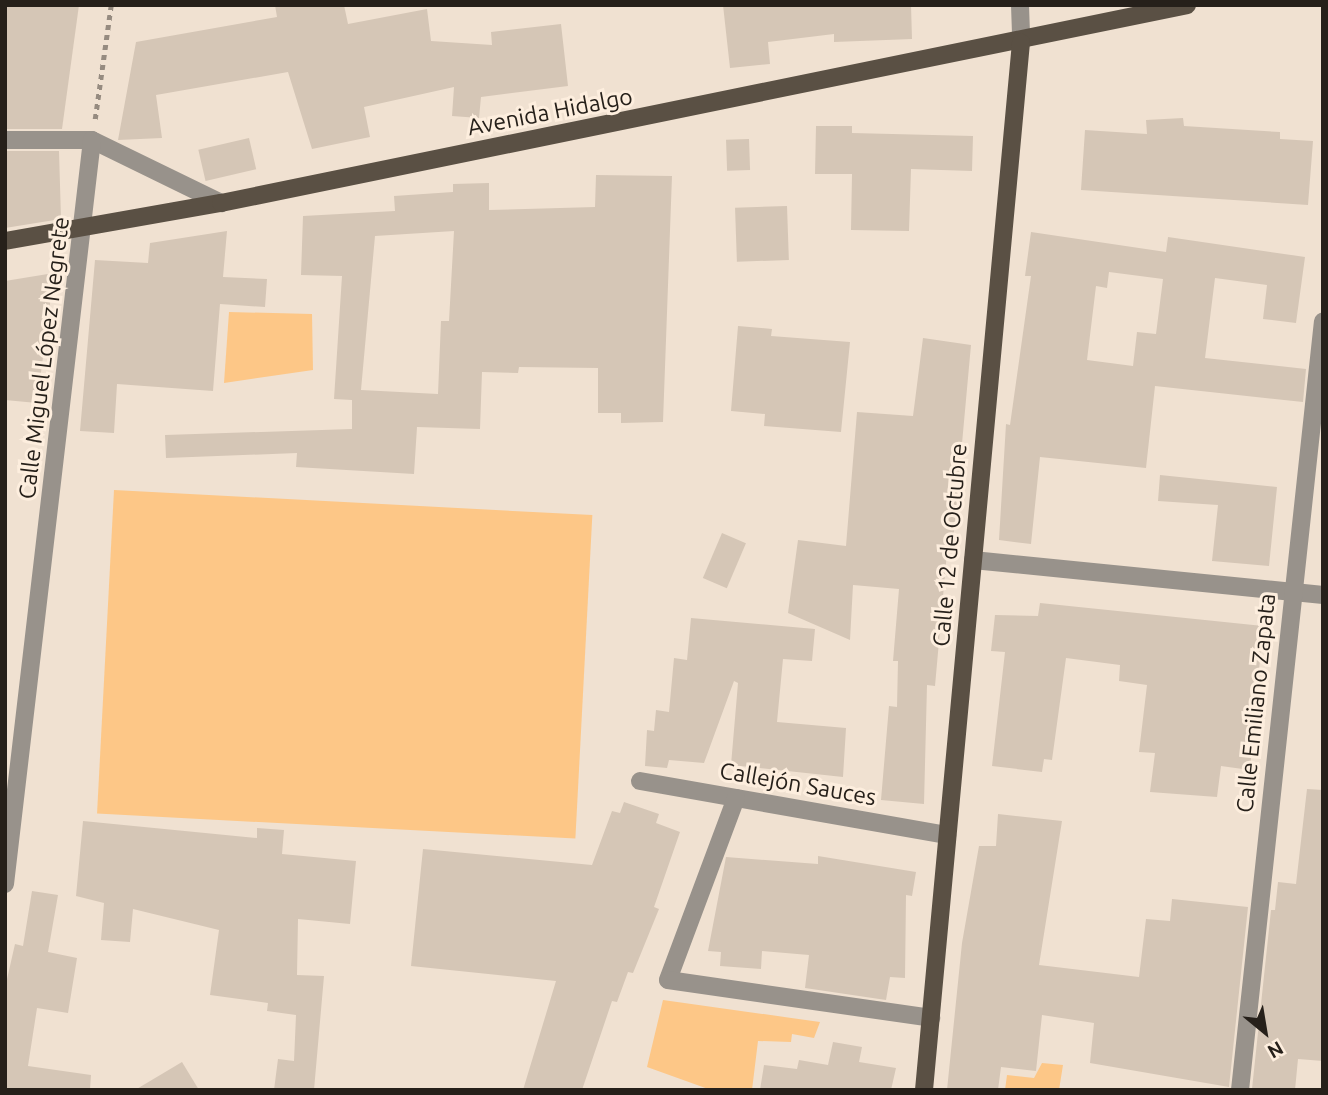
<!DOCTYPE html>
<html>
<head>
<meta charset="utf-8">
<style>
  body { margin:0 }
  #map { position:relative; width:1328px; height:1095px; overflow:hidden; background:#f0e1d1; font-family:Ubuntu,sans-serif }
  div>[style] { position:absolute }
  .green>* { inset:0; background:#fdc787; transform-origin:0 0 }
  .building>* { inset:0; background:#d5c6b6; transform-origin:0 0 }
  .path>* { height:4.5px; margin-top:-2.25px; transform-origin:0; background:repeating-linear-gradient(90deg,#968b80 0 5px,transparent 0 10px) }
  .minor>* { height:18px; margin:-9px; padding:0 9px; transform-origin:9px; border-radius:9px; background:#98928b }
  .major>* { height:18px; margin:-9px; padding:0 9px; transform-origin:9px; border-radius:9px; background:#5a5044 }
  span { translate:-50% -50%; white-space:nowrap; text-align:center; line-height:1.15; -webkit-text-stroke:6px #fdeede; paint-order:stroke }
  .street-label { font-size:23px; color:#26201a }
  .frame { position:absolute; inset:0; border:7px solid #26201a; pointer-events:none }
  .north { position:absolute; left:1230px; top:997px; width:70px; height:70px; -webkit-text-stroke:5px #fdeede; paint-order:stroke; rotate:150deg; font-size:19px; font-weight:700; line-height:28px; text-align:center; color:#26201a }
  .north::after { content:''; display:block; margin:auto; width:24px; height:32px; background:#26201a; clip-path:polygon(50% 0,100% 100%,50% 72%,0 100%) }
</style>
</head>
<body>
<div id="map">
  <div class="green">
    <div style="clip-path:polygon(229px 312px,312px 314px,313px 370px,224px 383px)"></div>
    <div style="left:114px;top:490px;width:479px;height:324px;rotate:3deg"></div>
    <div style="clip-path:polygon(663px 1000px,820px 1022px,814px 1038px,792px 1034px,791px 1042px,758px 1041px,752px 1090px,711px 1090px,647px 1067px)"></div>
    <div style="clip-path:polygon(1042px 1063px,1063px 1065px,1059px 1090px,1005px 1090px,1007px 1075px,1034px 1078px)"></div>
  </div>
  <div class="building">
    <div style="clip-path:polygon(5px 5px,79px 5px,62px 129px,5px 129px)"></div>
    <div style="clip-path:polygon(275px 5px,344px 5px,348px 24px,427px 9px,431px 41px,492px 45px,491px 32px,561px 24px,568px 86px,481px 97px,479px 118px,452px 116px,454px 87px,364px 107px,370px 137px,312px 149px,288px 72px,156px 95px,162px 138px,118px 140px,136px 42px,277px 17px)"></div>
    <div style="clip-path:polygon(723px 5px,911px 5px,912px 39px,834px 42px,834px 34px,768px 42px,770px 64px,730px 68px)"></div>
    <div style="clip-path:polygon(1183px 118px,1184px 126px,1280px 132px,1280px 139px,1313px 141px,1308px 205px,1081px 190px,1085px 130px,1147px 134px,1146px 120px)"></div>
    <div style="clip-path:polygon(816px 126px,852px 126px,852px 133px,973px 136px,972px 171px,911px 169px,909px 231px,851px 230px,852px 174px,815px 174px)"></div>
    <div style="left:249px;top:138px;width:32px;height:52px;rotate:77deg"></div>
    <div style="left:749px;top:139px;width:31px;height:23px;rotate:88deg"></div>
    <div style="clip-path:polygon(5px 151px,59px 151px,61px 219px,5px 228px)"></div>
    <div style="clip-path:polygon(evenodd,596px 175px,672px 176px,663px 422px,621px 423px,621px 413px,598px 413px,598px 368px,519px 367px,518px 373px,482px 372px,480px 429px,417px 427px,414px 474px,296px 467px,297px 453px,166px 458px,165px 435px,352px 429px,352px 400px,334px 399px,342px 276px,301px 275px,303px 216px,395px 211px,394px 196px,453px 192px,453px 184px,489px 183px,489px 210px,595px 207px,596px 175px,454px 231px,449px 321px,441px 321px,438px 394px,361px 390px,375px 236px,454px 231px)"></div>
    <div style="left:787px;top:206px;width:54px;height:52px;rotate:88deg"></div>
    <div style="clip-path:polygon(227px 231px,223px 277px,267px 279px,265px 307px,220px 304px,213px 391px,117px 384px,114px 433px,80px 431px,95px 260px,148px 263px,150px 243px)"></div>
    <div style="clip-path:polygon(evenodd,1031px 232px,1166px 252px,1168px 237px,1305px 257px,1296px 323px,1263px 319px,1267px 285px,1215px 278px,1205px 358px,1306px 369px,1303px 402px,1155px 386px,1146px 468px,1040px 457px,1031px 544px,999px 540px,1006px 424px,1010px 425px,1031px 276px,1025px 276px,1031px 232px,1109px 272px,1163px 279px,1156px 334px,1137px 332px,1133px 366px,1087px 360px,1096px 286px,1107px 288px,1109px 272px)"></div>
    <div style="clip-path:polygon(54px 273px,37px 403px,5px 400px,5px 281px)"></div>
    <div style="clip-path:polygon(738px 326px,772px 329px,771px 336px,850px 342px,841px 432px,764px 426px,765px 414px,731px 411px)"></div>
    <div style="clip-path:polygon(923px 338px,971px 345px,952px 553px,947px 552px,935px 686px,927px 685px,924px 804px,881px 800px,889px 706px,897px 707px,898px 661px,893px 661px,899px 589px,853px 585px,850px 640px,788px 613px,798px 540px,846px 546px,857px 412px,913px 416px)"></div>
    <div style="clip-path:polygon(1160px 475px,1277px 487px,1269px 566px,1212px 561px,1218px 505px,1158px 501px)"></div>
    <div style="left:722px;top:533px;width:26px;height:49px;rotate:23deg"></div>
    <div style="clip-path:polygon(1040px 603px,1263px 626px,1250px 770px,1221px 766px,1217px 797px,1150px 792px,1155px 753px,1139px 752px,1147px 685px,1119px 681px,1120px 665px,1066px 658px,1052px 760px,1044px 759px,1042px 772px,992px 766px,1005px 652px,991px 651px,995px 615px,1038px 616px)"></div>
    <div style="clip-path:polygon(691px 618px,815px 629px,812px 661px,783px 659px,777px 722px,846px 728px,843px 777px,731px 765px,738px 683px,734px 681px,704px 763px,669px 760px,667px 768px,645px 766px,647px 730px,654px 731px,656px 710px,669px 712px,674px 658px,687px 660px)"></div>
    <div style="clip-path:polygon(1307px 789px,1323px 790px,1323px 1061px,1298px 1059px,1295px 1090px,1252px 1089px,1271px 910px,1275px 910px,1278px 882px,1296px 884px)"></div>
    <div style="clip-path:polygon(624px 802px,659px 814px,656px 823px,680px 832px,654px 907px,659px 909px,633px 973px,628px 972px,617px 1002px,612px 1001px,582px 1090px,523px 1090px,556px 981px,411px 966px,423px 849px,592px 865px,612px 811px,620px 813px)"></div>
    <div style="clip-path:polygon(998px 814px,1062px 821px,1039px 965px,1139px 977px,1146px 919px,1170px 921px,1172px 899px,1248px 907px,1229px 1087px,1090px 1063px,1094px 1023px,1042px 1015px,1036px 1071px,1001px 1067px,998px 1090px,947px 1090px,962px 943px,979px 846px,996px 846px)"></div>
    <div style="clip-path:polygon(83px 821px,257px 838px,257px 828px,284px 830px,282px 854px,356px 861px,350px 924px,298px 919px,297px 975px,324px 976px,314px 1090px,274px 1090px,278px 1059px,294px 1061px,296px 1015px,267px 1011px,268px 1003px,210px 995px,219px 930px,133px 909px,130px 942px,101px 940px,104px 903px,76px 896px)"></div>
    <div style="clip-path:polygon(818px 856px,916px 872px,912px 896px,906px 895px,905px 978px,890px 977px,886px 1000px,805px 988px,809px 955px,762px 951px,761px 969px,720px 966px,721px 952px,708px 951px,726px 857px,818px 864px)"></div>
    <div style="clip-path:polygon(32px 891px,58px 895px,48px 952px,77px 958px,68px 1013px,37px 1008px,28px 1066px,91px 1075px,90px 1090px,5px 1090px,5px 988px,15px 944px,23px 946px)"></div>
    <div style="clip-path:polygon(833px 1042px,862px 1047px,859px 1062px,896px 1068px,891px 1090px,760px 1090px,764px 1065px,797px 1069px,799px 1060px,828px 1065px)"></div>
    <div style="clip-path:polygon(182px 1062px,199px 1090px,135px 1090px)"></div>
  </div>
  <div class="path">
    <div style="left:95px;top:119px;width:115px;rotate:-82deg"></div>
  </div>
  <div class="minor">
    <div style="left:1020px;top:5px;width:37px;rotate:88deg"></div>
    <div style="left:5px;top:140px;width:87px"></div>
    <div style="left:92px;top:140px;width:144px;rotate:26deg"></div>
    <div style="left:973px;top:560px;width:352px;rotate:5.7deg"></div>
    <div style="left:640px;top:781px;width:312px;rotate:10deg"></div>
    <div style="left:736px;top:798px;width:194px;rotate:110.5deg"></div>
    <div style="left:668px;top:980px;width:266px;rotate:8.2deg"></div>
    <div style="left:5px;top:884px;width:749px;rotate:-83.33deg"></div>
    <div style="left:1240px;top:1090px;width:773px;rotate:-83.84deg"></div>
  </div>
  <div class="major">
    <div style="left:5px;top:241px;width:219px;rotate:-10deg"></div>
    <div style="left:221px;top:203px;width:986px;rotate:-11.58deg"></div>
    <div style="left:924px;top:1090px;width:1052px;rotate:-84.71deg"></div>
  </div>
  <div class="street-label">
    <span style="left:550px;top:112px;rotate:-11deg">Avenida Hidalgo</span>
    <span style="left:44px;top:358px;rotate:-83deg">Calle Miguel López Negrete</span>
    <span style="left:950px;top:545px;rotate:-85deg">Calle 12 de Octubre</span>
    <span style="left:1256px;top:703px;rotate:-84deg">Calle Emiliano Zapata</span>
    <span style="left:798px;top:784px;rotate:10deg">Callejón Sauces</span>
  </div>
  <div class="frame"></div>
  <div class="north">N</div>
</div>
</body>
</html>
